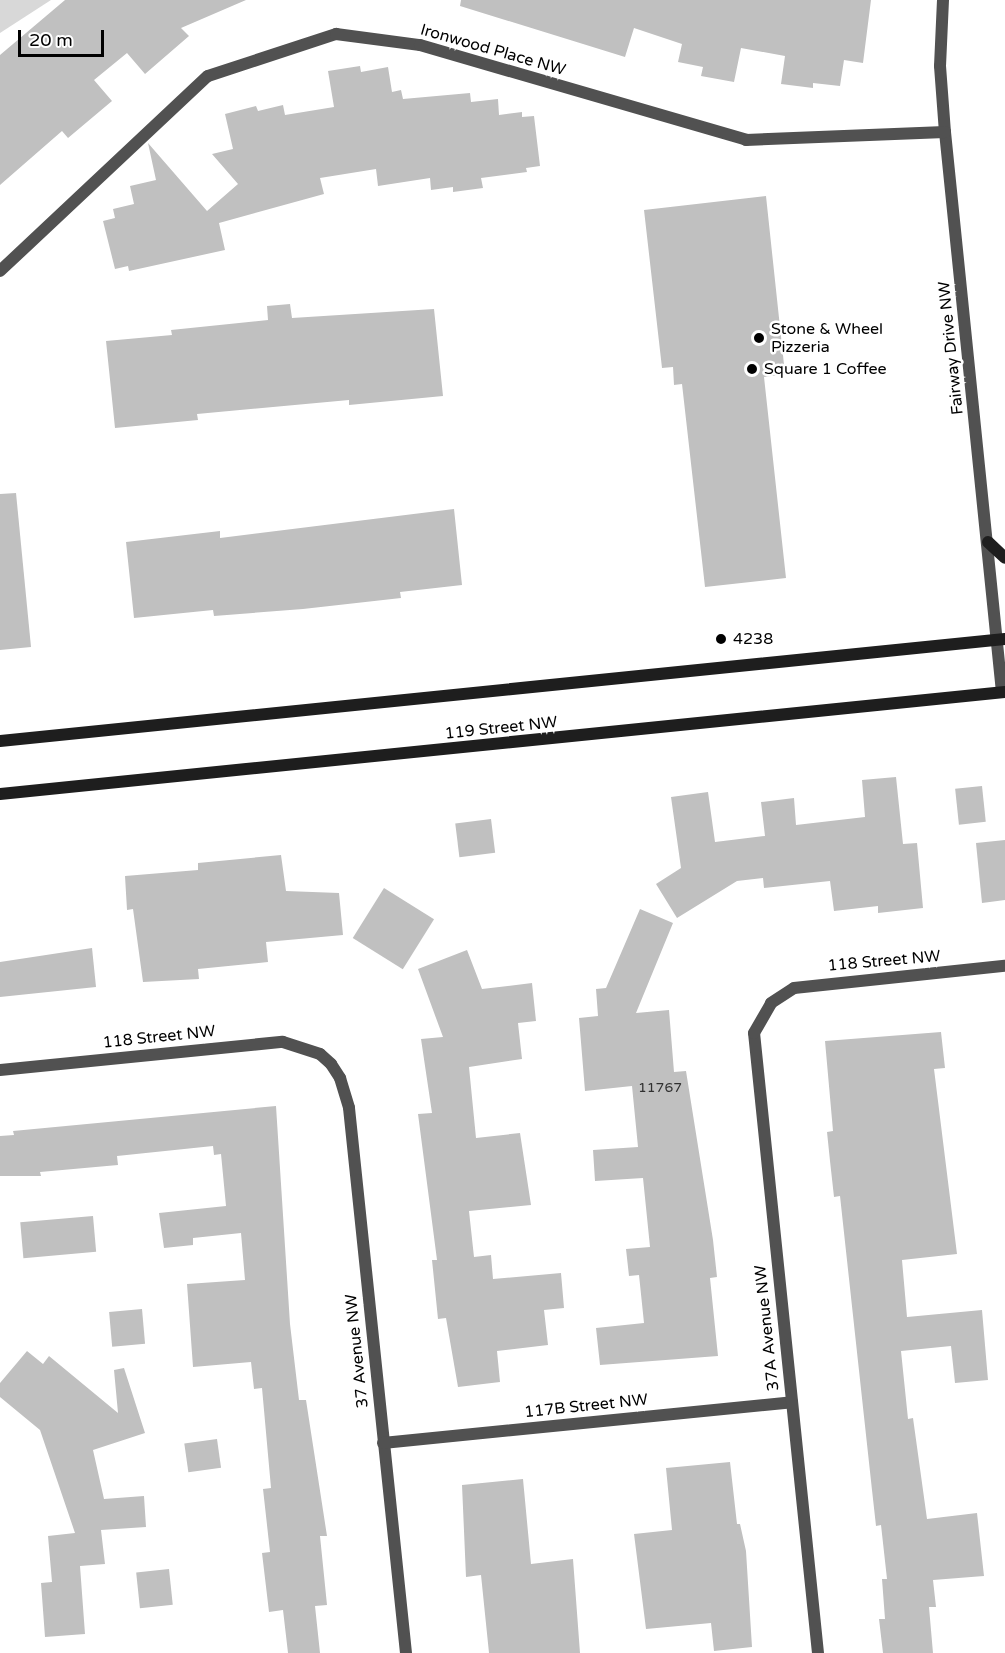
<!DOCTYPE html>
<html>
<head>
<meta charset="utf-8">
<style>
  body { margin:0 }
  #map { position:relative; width:1005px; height:1653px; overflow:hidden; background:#fff; font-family:"Varela Round",sans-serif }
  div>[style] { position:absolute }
  .green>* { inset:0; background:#d8d8d8 }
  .building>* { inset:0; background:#c0c0c0; transform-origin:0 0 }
  .street>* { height:12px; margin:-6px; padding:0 6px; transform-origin:6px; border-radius:6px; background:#515151 }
  .secondary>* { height:12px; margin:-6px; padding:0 6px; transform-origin:6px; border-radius:6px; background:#1e1e1e }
  .dots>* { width:16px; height:16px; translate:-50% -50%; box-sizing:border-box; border:3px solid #fff; border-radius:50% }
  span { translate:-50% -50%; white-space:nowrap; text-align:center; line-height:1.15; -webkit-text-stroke:5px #fff; paint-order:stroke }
  .number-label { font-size:14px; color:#303030 }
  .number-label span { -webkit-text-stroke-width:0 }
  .street-label { font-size:16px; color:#000 }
  .poi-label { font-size:16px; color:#000 }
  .left { translate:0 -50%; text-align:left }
  .scale { position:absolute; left:18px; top:30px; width:86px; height:27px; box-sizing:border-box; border:3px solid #000; border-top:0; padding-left:8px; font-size:18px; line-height:21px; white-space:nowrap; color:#000; -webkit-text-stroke:4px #fff; paint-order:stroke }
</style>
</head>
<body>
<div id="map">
  <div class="green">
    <div style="clip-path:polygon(0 0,51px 0,0 33px)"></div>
  </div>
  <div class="building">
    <div style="clip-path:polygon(65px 0,246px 0,181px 28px,189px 36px,145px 74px,127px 53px,94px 80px,112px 101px,68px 138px,62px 131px,0 185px,0 55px)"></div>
    <div style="clip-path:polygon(461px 0,871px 0,863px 63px,844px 60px,840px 86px,813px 83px,813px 88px,781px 84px,785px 56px,741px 48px,734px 82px,701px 76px,703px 67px,678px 62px,682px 44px,634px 28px,625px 57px,460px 6px)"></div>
    <div style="clip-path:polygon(360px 66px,361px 72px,388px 67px,392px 92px,401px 90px,403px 99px,470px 93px,471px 102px,498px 99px,499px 115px,522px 112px,522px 117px,534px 116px,540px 166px,526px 168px,527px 172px,481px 178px,483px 188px,453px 192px,453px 187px,431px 190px,430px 178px,378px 186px,376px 169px,320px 178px,324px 194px,219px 223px,225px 250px,129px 271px,128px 266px,115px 269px,103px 221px,115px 218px,113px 209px,134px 204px,130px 186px,156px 180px,148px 143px,207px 211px,238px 184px,212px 154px,233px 149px,225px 114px,256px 106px,258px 111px,283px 105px,285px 115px,334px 107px,328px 71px)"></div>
    <div style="clip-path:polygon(766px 196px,785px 374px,764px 377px,786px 578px,705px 587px,682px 384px,674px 385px,673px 367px,662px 368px,644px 210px)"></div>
    <div style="clip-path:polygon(290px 304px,292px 318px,434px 309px,443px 396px,349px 405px,349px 400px,197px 414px,198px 420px,115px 428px,106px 341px,172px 335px,171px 330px,268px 320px,267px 306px)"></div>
    <div style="clip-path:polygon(16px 493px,31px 647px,0 650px,0 494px)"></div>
    <div style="clip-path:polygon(454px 509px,462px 585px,400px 592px,401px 598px,303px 609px,214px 616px,213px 610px,134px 618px,126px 542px,220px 531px,220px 538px)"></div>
    <div style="clip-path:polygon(896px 777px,903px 844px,917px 843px,923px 908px,878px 913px,878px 906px,834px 911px,830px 881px,764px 888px,763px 878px,737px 881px,677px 918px,656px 884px,681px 868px,671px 797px,708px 792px,715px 842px,765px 836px,761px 802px,794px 798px,796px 825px,865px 817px,862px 780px)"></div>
    <div style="left:982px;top:786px;width:36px;height:27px;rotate:84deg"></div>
    <div style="left:491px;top:819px;width:34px;height:36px;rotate:83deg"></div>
    <div style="clip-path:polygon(1005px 840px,1005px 900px,982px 903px,976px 843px)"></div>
    <div style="clip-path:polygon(281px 855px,286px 891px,339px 893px,343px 935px,266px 942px,268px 962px,198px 969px,199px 979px,143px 982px,133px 909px,127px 910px,125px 876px,198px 870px,198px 863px)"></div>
    <div style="left:384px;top:888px;width:59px;height:59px;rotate:32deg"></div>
    <div style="clip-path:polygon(640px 909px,673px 923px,636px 1013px,669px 1010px,674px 1072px,686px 1071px,713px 1240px,717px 1277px,710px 1278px,718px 1356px,600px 1365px,596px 1328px,644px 1323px,639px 1275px,629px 1276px,626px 1249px,650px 1247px,643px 1178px,595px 1181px,593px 1150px,638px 1147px,632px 1086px,585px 1091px,579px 1018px,598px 1016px,596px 989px,606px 988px)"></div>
    <div style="clip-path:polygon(92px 948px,96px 987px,0 997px,0 962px)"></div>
    <div style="clip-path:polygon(467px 950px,482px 989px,532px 983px,536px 1021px,518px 1023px,522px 1059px,469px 1067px,476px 1138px,520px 1133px,531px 1205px,469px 1211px,474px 1257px,491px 1255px,493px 1279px,561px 1273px,564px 1308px,544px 1310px,548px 1345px,497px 1351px,500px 1382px,458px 1387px,446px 1318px,438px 1319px,432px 1260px,437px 1260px,418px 1114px,432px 1113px,421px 1039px,443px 1037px,418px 969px)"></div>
    <div style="clip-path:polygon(941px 1032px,945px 1068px,934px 1069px,957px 1254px,902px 1260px,907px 1317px,982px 1310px,988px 1380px,955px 1383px,951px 1346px,901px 1351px,908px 1419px,913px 1418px,927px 1519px,977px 1513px,984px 1576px,933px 1580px,936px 1607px,929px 1607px,933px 1653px,883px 1653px,879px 1619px,885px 1619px,882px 1579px,887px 1579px,881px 1525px,876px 1526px,872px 1490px,840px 1196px,834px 1197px,830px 1161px,827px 1132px,833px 1131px,825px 1041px)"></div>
    <div style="clip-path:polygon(276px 1106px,290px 1324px,299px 1400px,306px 1400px,327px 1536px,320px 1536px,327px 1605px,315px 1606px,320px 1653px,288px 1653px,283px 1610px,269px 1612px,262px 1553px,270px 1552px,263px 1489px,271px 1488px,262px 1388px,254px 1389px,251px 1362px,193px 1367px,187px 1284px,245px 1280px,241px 1233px,193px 1238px,193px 1245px,164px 1248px,159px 1213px,226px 1206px,221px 1154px,214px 1155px,213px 1146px,117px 1156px,118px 1165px,40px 1172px,41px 1176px,0 1176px,0 1136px,14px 1135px,13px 1131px)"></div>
    <div style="left:93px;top:1216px;width:36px;height:73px;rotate:85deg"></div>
    <div style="left:142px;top:1309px;width:35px;height:33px;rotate:85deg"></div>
    <div style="clip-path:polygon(27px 1351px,43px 1364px,49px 1356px,118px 1413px,114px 1370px,124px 1368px,145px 1433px,93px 1450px,104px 1499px,144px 1496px,146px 1527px,101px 1530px,105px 1564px,80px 1566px,85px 1634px,45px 1637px,41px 1583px,52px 1582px,48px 1536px,75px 1533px,40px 1430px,0 1397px,0 1383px)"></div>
    <div style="left:217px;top:1439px;width:29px;height:33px;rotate:82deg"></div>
    <div style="clip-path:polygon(730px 1462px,737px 1524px,740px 1524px,746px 1551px,752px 1647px,714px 1651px,711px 1623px,646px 1629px,634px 1534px,672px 1530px,666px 1468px)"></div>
    <div style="clip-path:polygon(523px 1479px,531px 1564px,573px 1559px,580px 1653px,489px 1653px,481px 1575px,466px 1577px,462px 1485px)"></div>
    <div style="left:169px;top:1569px;width:36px;height:33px;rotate:84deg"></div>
  </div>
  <div class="street">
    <div style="left:943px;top:0;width:66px;rotate:92.6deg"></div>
    <div style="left:940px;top:66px;width:66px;rotate:85.7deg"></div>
    <div style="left:945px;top:132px;width:563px;rotate:84.19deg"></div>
    <div style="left:0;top:271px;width:285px;rotate:-43.2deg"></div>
    <div style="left:208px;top:76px;width:135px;rotate:-18.2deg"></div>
    <div style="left:336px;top:34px;width:85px;rotate:7.5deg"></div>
    <div style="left:420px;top:45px;width:340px;rotate:16.2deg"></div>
    <div style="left:746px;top:140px;width:199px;rotate:-2.3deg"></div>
    <div style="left:0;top:1070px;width:284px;rotate:-5.7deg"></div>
    <div style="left:283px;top:1042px;width:39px;rotate:18deg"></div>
    <div style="left:320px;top:1054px;width:15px;rotate:42deg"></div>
    <div style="left:331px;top:1064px;width:17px;rotate:57deg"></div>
    <div style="left:340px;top:1078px;width:31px;rotate:73deg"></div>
    <div style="left:349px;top:1108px;width:548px;rotate:84.03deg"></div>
    <div style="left:383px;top:1443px;width:411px;rotate:-5.7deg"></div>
    <div style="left:818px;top:1653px;width:623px;rotate:-95.89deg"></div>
    <div style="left:754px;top:1033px;width:34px;rotate:-60deg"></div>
    <div style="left:771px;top:1003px;width:27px;rotate:-33deg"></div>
    <div style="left:794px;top:988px;width:212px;rotate:-6deg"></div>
  </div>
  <div class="secondary">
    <div style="left:988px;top:542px;width:23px;rotate:43deg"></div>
    <div style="left:0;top:741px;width:1010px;rotate:-5.8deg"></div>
    <div style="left:0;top:794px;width:1010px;rotate:-5.8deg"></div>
  </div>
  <div class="dots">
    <div style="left:759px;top:338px;background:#000"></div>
    <div style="left:752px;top:369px;background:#000"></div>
    <div style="left:721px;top:639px;background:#000"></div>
  </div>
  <div class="number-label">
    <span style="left:660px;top:1088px">11767</span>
  </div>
  <div class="street-label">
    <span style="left:493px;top:50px;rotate:16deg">Ironwood Place NW</span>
    <span style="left:951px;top:348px;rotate:-96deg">Fairway Drive NW</span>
    <span style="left:501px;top:728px;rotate:-6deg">119 Street NW</span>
    <span style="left:884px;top:961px;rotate:-5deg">118 Street NW</span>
    <span style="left:159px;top:1037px;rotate:-6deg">118 Street NW</span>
    <span style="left:767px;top:1328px;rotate:-96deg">37A Avenue NW</span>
    <span style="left:357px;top:1351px;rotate:-96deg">37 Avenue NW</span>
    <span style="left:586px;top:1406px;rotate:-6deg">117B Street NW</span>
  </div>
  <div class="poi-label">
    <span class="left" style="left:771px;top:338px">Stone &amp; Wheel<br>Pizzeria</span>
    <span class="left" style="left:764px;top:369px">Square 1 Coffee</span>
    <span class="left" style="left:733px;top:639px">4238</span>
  </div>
  <div class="scale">20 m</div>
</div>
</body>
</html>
